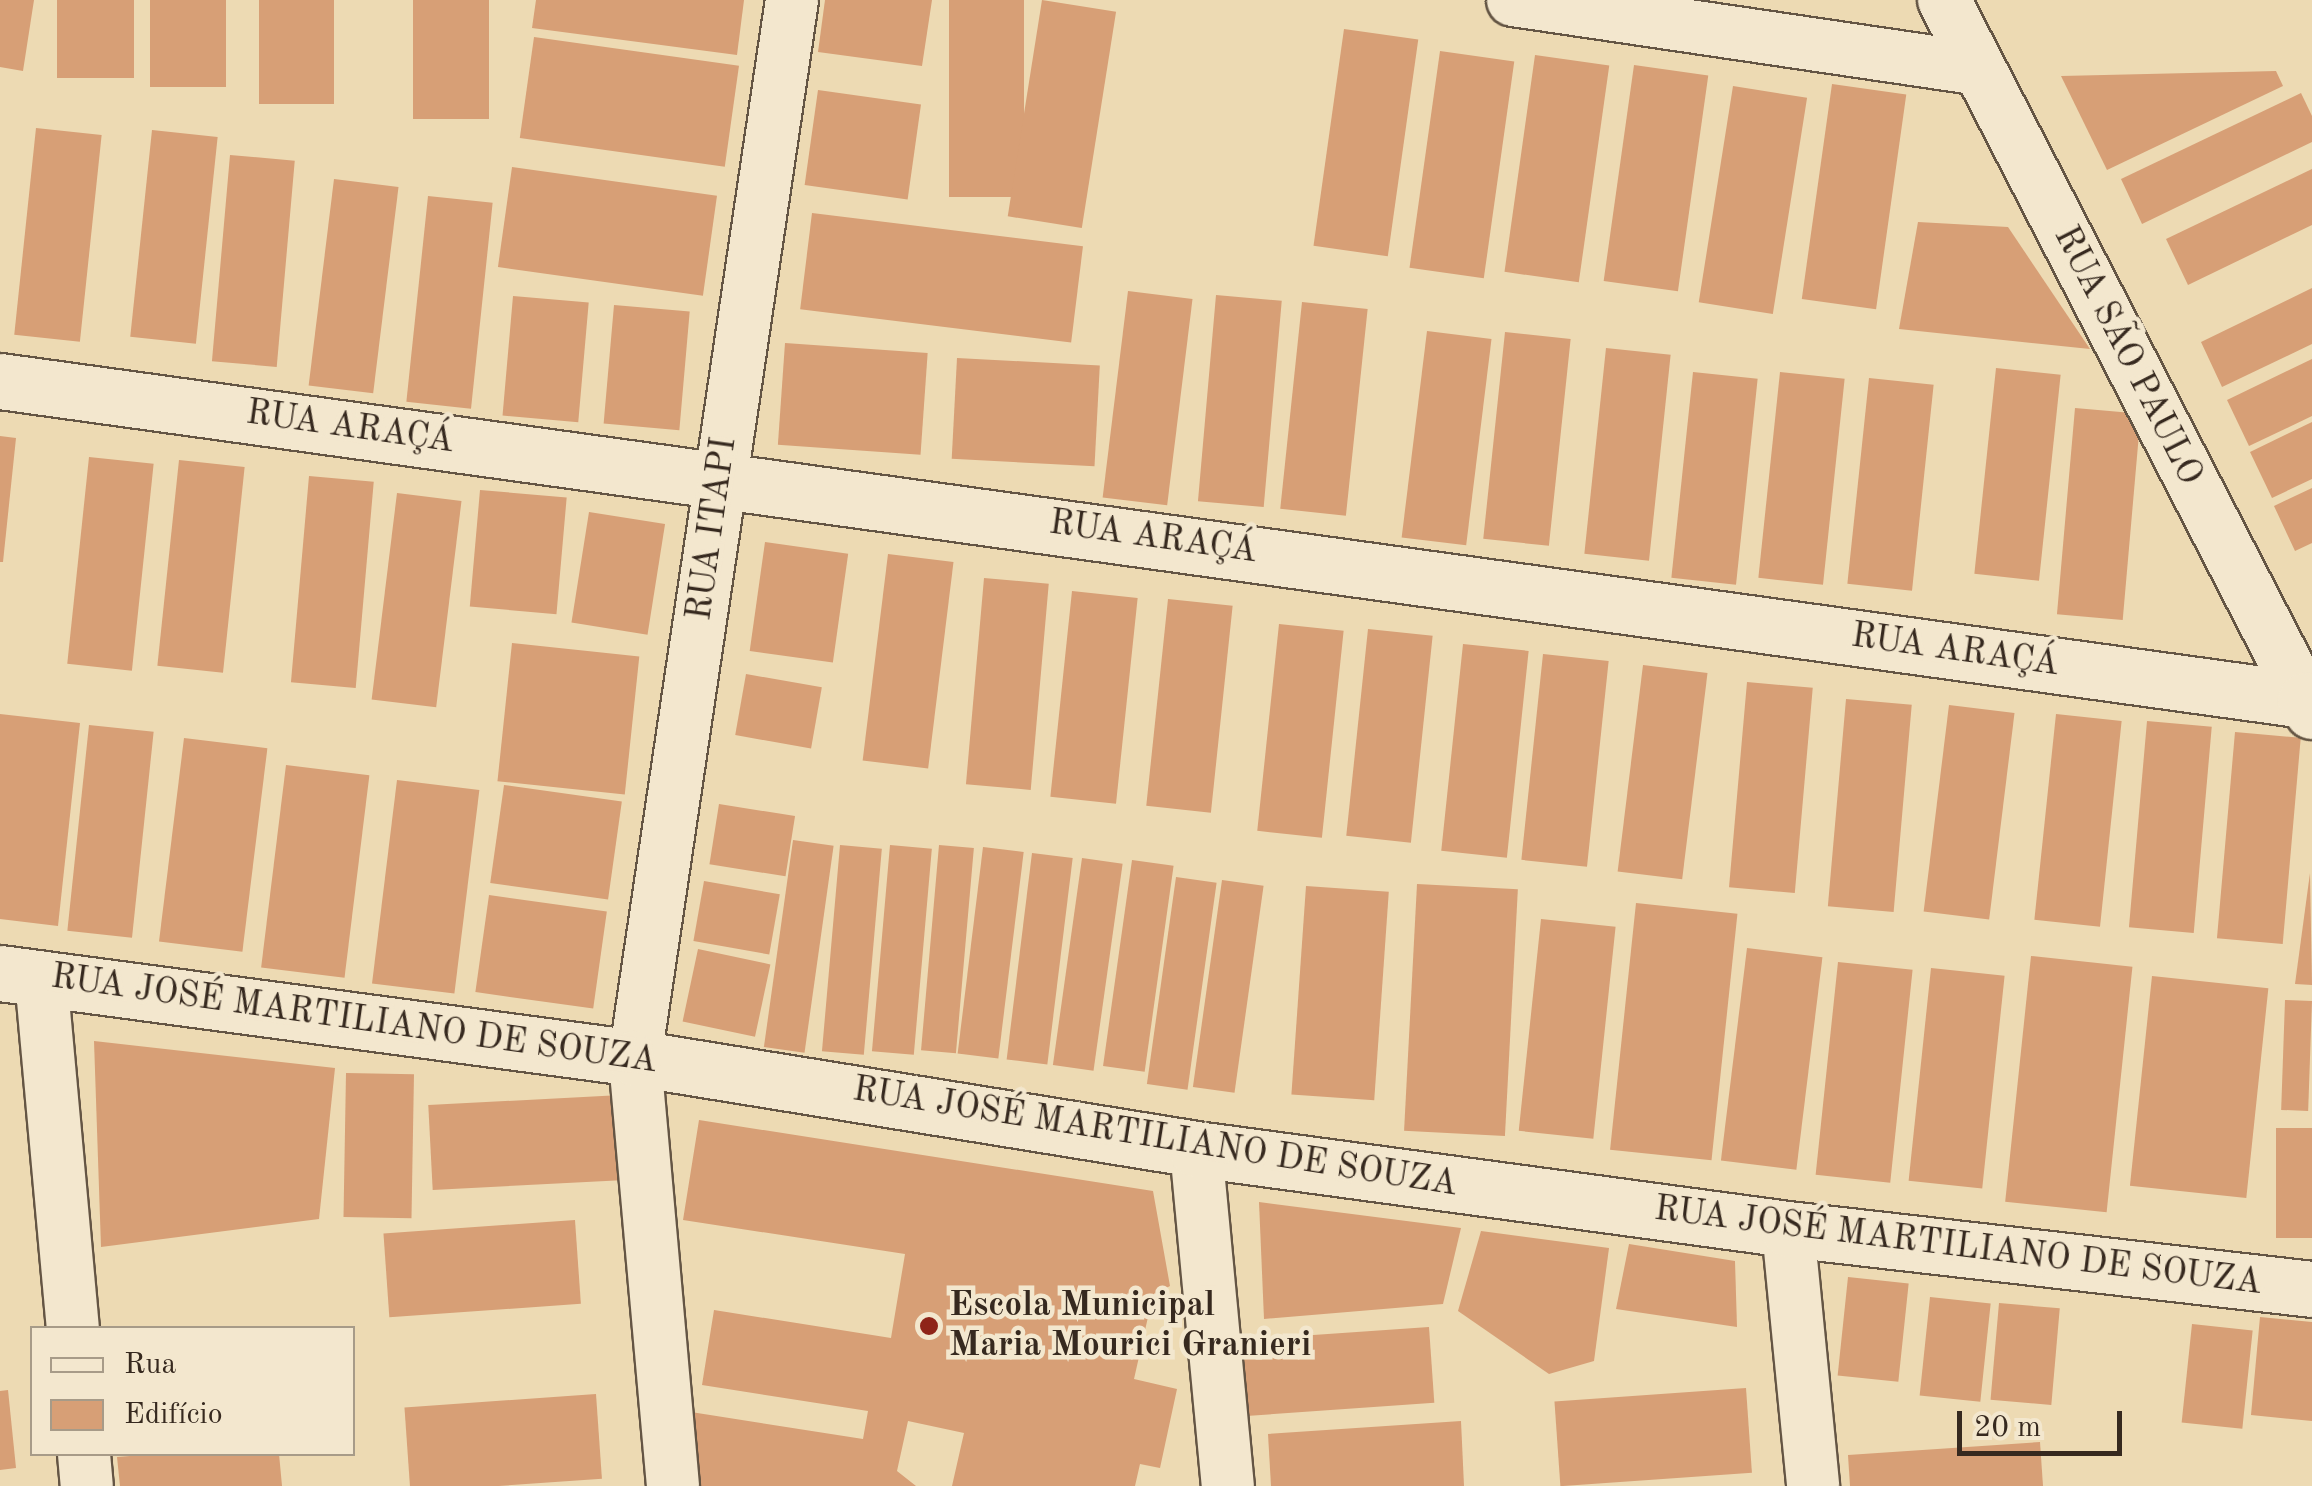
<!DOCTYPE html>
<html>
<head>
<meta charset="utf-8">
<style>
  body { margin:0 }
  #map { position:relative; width:2312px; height:1486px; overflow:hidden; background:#eddab3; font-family:"Old Standard TT",serif }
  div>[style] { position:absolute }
  .building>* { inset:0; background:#d79f76; transform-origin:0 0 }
  .roads { filter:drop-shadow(2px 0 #645544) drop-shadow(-2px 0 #645544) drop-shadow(0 2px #645544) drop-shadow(0 -2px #645544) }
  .street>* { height:52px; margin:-26px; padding:0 26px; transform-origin:26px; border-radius:26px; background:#f3e7ce }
  .secondary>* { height:55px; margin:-27.5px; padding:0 27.5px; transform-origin:27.5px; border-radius:27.5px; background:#f3e7ce }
  .dots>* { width:28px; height:28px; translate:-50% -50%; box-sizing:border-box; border:5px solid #f3e7ce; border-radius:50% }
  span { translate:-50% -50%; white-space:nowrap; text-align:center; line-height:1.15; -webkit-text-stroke:9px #f3e7ce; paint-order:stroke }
  .street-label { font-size:35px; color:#36291f }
  .poi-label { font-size:35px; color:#36291f; font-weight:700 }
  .left { translate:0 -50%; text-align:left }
  .legend { position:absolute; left:30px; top:1326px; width:325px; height:130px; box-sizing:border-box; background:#f3e7ce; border:2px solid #a79b88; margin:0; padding:12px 18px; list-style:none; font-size:30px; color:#36291f }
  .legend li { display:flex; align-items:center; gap:20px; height:50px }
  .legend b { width:50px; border:2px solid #a79b88 }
  .scale { position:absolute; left:1957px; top:1411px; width:165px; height:45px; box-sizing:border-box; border:5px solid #36291f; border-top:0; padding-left:12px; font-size:30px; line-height:35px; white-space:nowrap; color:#36291f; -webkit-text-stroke:8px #f3e7ce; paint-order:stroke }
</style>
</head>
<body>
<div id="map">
  <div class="building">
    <div style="clip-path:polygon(0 0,34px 0,23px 71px,0 67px)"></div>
    <div style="left:57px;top:0;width:77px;height:78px"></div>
    <div style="left:150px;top:0;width:76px;height:87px"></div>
    <div style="left:259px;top:0;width:75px;height:104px"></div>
    <div style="left:413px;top:0;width:76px;height:119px"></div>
    <div style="clip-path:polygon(536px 0,744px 0,737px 55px,532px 28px)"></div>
    <div style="clip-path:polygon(825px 0,932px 0,922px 66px,818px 52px)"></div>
    <div style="left:949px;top:0;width:75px;height:197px"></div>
    <div style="left:1042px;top:0;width:75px;height:219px;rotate:9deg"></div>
    <div style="left:1344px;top:29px;width:75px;height:219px;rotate:8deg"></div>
    <div style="left:534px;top:37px;width:207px;height:102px;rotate:8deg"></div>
    <div style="left:1440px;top:51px;width:75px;height:219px;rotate:8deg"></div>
    <div style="left:1535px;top:55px;width:75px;height:219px;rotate:8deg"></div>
    <div style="left:1634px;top:65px;width:75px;height:218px;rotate:8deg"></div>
    <div style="clip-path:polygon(2276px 71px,2283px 86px,2107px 170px,2061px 76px)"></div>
    <div style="left:1832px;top:84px;width:75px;height:217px;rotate:8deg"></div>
    <div style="left:1733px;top:86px;width:75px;height:219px;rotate:9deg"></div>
    <div style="left:818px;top:90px;width:104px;height:96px;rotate:8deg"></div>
    <div style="clip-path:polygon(2301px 93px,2312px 116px,2312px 142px,2142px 224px,2121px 179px)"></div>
    <div style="left:36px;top:128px;width:66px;height:208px;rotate:6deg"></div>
    <div style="left:152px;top:130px;width:66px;height:208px;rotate:6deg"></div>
    <div style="left:230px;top:155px;width:65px;height:207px;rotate:5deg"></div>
    <div style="left:512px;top:167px;width:207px;height:101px;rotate:8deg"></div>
    <div style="clip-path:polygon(2312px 169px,2312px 225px,2188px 285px,2166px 239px)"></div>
    <div style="left:334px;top:179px;width:65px;height:208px;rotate:7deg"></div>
    <div style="left:428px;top:196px;width:65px;height:207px;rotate:6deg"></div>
    <div style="left:812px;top:213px;width:273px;height:97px;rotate:7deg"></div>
    <div style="clip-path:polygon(1918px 222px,2008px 227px,2090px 349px,1899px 329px)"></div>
    <div style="clip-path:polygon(2312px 288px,2312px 344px,2222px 387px,2201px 342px)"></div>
    <div style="left:1128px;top:291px;width:65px;height:208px;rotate:7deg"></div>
    <div style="left:1216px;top:295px;width:66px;height:207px;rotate:5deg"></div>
    <div style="left:513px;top:296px;width:76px;height:120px;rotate:5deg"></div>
    <div style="left:1302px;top:302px;width:66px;height:208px;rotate:6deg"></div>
    <div style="left:614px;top:305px;width:76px;height:119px;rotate:5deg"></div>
    <div style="left:1427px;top:331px;width:65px;height:208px;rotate:7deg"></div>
    <div style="left:1505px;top:332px;width:66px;height:208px;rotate:6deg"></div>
    <div style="left:785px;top:343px;width:143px;height:102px;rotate:4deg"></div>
    <div style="left:1606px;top:348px;width:65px;height:207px;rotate:6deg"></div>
    <div style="left:957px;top:358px;width:143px;height:101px;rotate:3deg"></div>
    <div style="clip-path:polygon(2312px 359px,2312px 416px,2249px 446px,2227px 400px)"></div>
    <div style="left:1996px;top:368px;width:65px;height:207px;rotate:6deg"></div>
    <div style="left:1693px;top:372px;width:65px;height:207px;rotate:6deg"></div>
    <div style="left:1780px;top:372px;width:65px;height:207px;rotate:6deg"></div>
    <div style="left:1869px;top:378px;width:65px;height:207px;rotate:6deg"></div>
    <div style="left:2075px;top:408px;width:66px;height:207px;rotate:5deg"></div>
    <div style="clip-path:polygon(2312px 422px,2312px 479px,2272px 498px,2250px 452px)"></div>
    <div style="clip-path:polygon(0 436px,16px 438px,3px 562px,0 562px)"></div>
    <div style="left:89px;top:457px;width:65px;height:208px;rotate:6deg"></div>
    <div style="left:179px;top:460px;width:66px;height:207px;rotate:6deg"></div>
    <div style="left:309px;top:476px;width:65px;height:207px;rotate:5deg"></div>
    <div style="clip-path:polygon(2312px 488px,2312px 543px,2295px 551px,2274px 506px)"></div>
    <div style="left:480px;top:490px;width:87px;height:117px;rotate:5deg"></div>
    <div style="left:397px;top:493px;width:65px;height:208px;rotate:7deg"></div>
    <div style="left:589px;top:512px;width:77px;height:112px;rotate:9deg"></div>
    <div style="left:765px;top:542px;width:84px;height:110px;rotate:8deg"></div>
    <div style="left:888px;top:554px;width:66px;height:208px;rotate:7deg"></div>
    <div style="left:984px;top:578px;width:65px;height:207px;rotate:5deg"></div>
    <div style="left:1072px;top:591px;width:66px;height:207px;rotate:6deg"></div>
    <div style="left:1168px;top:599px;width:65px;height:208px;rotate:6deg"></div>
    <div style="left:1279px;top:624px;width:65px;height:208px;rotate:6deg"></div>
    <div style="left:1368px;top:629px;width:65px;height:208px;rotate:6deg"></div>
    <div style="left:512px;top:643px;width:128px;height:139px;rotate:6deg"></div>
    <div style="left:1463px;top:644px;width:66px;height:208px;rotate:6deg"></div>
    <div style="left:1543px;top:654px;width:66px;height:207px;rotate:6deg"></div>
    <div style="left:1643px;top:665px;width:65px;height:208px;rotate:7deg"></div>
    <div style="left:746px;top:674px;width:77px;height:62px;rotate:10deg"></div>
    <div style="left:1747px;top:682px;width:66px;height:206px;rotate:5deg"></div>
    <div style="left:1846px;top:699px;width:66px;height:208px;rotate:5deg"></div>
    <div style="left:1949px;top:705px;width:66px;height:208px;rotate:7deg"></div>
    <div style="clip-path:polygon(0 714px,80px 723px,58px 926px,0 919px)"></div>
    <div style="left:2056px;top:714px;width:66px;height:207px;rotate:6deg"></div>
    <div style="left:2147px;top:721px;width:65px;height:207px;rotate:5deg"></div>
    <div style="left:89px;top:725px;width:65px;height:207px;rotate:6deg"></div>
    <div style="left:2235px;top:732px;width:66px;height:207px;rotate:5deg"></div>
    <div style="left:184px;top:738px;width:84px;height:205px;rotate:7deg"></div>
    <div style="left:286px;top:765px;width:84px;height:204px;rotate:7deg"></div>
    <div style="left:397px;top:780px;width:83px;height:205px;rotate:7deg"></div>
    <div style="left:504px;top:785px;width:119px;height:99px;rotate:8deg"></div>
    <div style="left:719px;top:804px;width:77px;height:61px;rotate:9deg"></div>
    <div style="left:793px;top:840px;width:41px;height:209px;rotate:8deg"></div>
    <div style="left:840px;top:845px;width:42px;height:207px;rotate:5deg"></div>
    <div style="left:890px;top:845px;width:42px;height:207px;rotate:5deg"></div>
    <div style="left:939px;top:845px;width:35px;height:206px;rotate:5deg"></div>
    <div style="left:983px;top:847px;width:41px;height:208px;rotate:7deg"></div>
    <div style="left:1032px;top:853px;width:41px;height:208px;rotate:7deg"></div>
    <div style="left:1082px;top:858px;width:41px;height:209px;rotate:8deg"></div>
    <div style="left:1132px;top:860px;width:42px;height:208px;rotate:8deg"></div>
    <div style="clip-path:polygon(2310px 873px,2312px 985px,2295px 984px)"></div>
    <div style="left:1176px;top:877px;width:41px;height:209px;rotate:8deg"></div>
    <div style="left:1222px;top:880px;width:42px;height:209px;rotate:8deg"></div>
    <div style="left:704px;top:881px;width:77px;height:61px;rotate:10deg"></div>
    <div style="left:1417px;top:884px;width:101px;height:247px;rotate:3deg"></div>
    <div style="left:1306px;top:886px;width:83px;height:209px;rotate:4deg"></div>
    <div style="left:489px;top:895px;width:119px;height:98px;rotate:8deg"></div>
    <div style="left:1636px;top:903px;width:102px;height:248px;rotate:6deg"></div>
    <div style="left:1541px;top:919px;width:75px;height:213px;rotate:6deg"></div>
    <div style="left:1747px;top:948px;width:76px;height:214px;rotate:7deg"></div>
    <div style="left:698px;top:949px;width:74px;height:74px;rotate:12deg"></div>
    <div style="left:2031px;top:956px;width:102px;height:247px;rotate:6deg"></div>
    <div style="left:1838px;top:962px;width:75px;height:214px;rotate:6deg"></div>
    <div style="left:1931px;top:968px;width:74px;height:214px;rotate:6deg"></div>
    <div style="left:2152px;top:976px;width:117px;height:211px;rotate:6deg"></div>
    <div style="left:2285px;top:1000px;width:27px;height:110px;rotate:2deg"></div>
    <div style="clip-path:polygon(94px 1041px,335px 1068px,319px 1219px,101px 1247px)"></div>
    <div style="left:346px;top:1073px;width:68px;height:144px;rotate:1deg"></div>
    <div style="left:621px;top:1095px;width:85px;height:193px;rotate:87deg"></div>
    <div style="clip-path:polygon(699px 1120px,1153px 1191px,1170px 1286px,1153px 1295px,1134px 1379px,1177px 1389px,1160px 1468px,1140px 1464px,1135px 1486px,952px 1486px,964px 1433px,908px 1421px,897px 1471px,916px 1486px,695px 1486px,691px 1412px,863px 1439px,868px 1411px,702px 1385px,714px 1310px,891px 1338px,905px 1254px,683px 1220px)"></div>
    <div style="left:2276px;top:1128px;width:36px;height:110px"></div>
    <div style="clip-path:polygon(1259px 1202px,1461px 1228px,1443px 1304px,1264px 1319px)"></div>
    <div style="left:575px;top:1220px;width:84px;height:192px;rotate:86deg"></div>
    <div style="clip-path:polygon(1481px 1231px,1609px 1248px,1594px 1361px,1549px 1374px,1458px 1311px)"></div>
    <div style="clip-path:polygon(1629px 1244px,1735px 1261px,1737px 1327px,1616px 1309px)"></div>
    <div style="left:1848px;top:1277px;width:61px;height:99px;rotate:6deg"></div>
    <div style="left:1930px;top:1297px;width:61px;height:99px;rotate:6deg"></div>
    <div style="left:1999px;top:1303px;width:61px;height:97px;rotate:5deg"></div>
    <div style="clip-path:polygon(2260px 1317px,2312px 1322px,2312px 1421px,2251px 1415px)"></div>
    <div style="left:2192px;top:1324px;width:61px;height:99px;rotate:6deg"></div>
    <div style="left:1429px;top:1327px;width:76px;height:192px;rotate:86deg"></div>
    <div style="left:1746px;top:1388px;width:85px;height:192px;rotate:86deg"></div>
    <div style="clip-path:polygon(8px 1390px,16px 1468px,0 1470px,0 1391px)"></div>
    <div style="left:596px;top:1394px;width:85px;height:192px;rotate:86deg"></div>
    <div style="clip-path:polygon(1461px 1421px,1464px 1486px,1271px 1486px,1268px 1434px)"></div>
    <div style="clip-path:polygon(2040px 1442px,2043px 1486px,1850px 1486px,1848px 1455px)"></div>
    <div style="clip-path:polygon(156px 1454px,279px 1454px,282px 1486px,120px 1486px,117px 1457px)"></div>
  </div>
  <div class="roads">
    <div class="street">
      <div style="left:1513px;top:0;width:470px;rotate:8.4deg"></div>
      <div style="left:1944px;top:0;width:788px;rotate:62.72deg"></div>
      <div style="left:41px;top:978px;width:351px;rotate:84.8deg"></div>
      <div style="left:1196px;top:1149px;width:339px;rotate:84.6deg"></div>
      <div style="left:1788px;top:1229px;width:258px;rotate:84.4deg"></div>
      <div style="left:84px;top:1454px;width:32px;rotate:85deg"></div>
      <div style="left:673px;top:1486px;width:430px;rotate:-95.1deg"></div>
      <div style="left:635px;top:1058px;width:1070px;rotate:-81.56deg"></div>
    </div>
    <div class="secondary">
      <div style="left:0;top:381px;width:2327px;rotate:7.88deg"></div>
      <div style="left:2305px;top:700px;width:13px;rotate:58deg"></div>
      <div style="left:0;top:973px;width:641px;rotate:7.62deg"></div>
      <div style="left:635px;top:1058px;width:568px;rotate:9.21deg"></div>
      <div style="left:1196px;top:1149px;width:597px;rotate:7.7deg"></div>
      <div style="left:1788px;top:1229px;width:527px;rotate:6.53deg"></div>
    </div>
  </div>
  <div class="dots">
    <div style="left:929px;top:1326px;background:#8f2418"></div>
  </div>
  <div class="street-label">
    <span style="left:2127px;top:356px;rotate:63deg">RUA SÃO PAULO</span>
    <span style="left:350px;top:428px;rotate:8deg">RUA ARAÇÁ</span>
    <span style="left:713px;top:529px;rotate:-82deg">RUA ITAPI</span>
    <span style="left:1153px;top:538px;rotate:8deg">RUA ARAÇÁ</span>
    <span style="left:1955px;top:651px;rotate:8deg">RUA ARAÇÁ</span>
    <span style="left:354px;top:1020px;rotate:8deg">RUA JOSÉ MARTILIANO DE SOUZA</span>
    <span style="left:1155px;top:1138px;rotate:9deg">RUA JOSÉ MARTILIANO DE SOUZA</span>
    <span style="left:1958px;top:1247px;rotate:7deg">RUA JOSÉ MARTILIANO DE SOUZA</span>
  </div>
  <div class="poi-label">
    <span class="left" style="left:949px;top:1326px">Escola Municipal<br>Maria Mourici Granieri</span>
  </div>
  <ul class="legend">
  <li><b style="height:12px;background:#f3e7ce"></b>Rua</li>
  <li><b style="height:28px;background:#d79f76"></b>Edifício</li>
  </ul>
  <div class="scale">20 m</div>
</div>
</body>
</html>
